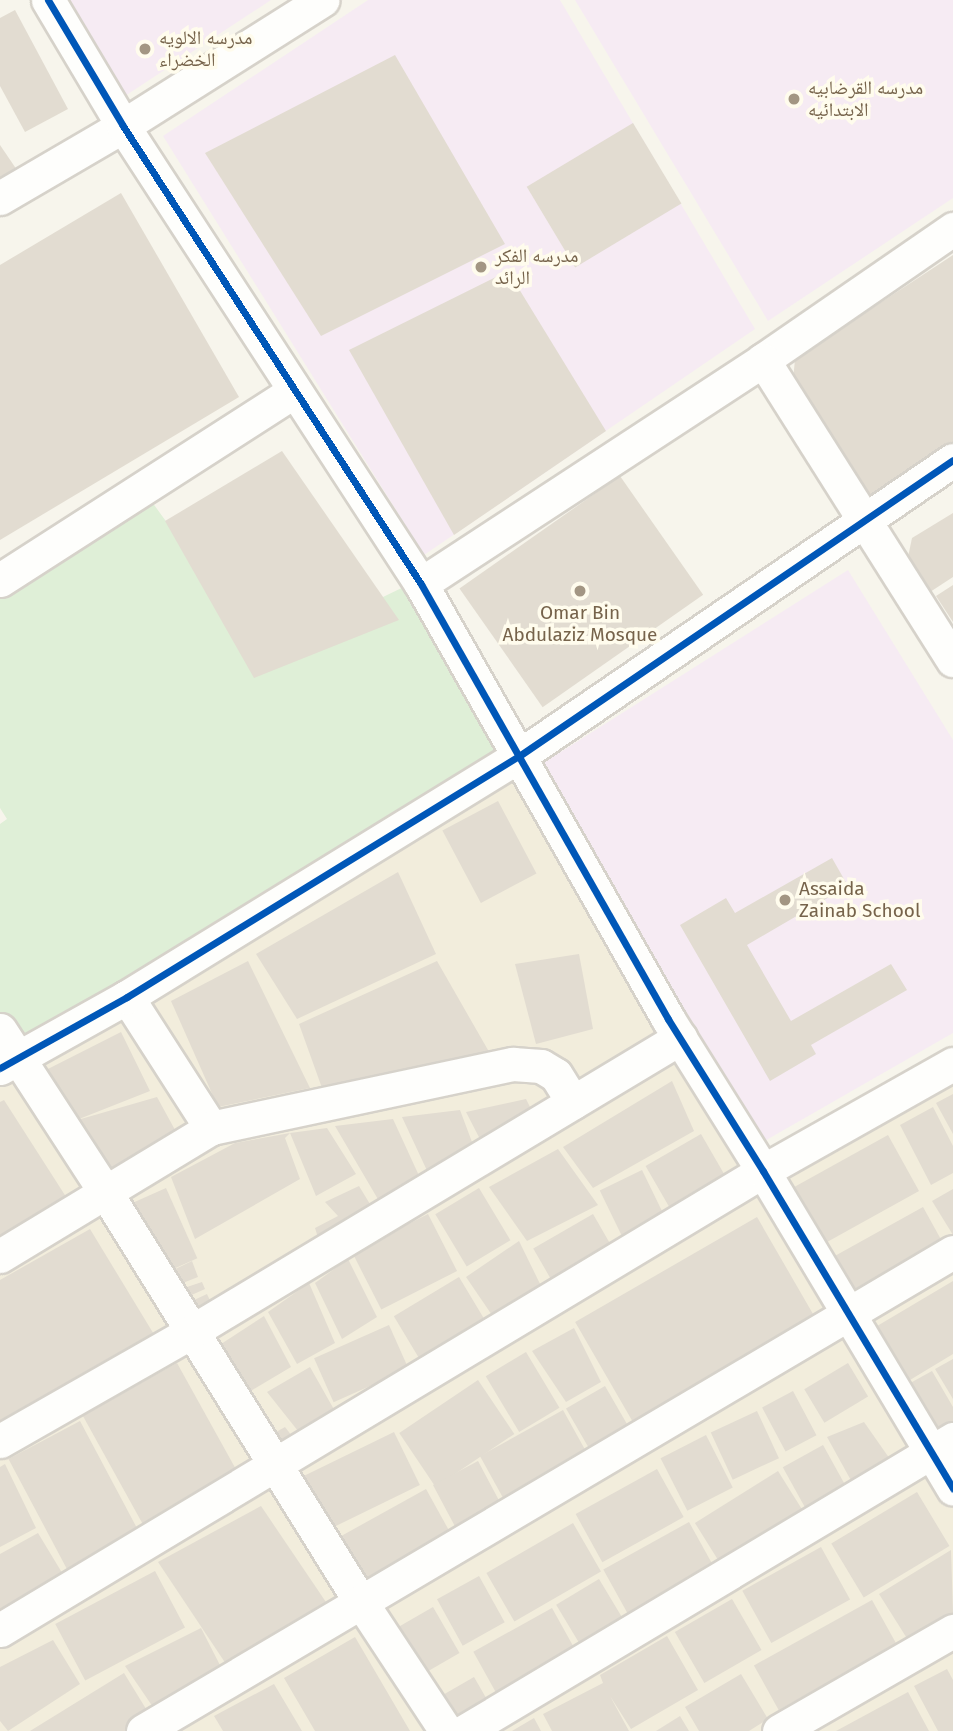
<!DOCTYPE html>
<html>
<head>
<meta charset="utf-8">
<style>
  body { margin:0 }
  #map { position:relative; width:953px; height:1731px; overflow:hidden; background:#f7f5ec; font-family:"Fira Sans","Noto Naskh Arabic",sans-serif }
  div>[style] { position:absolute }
  .residential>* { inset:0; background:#f2eddc }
  .education>* { inset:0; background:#f6ebf3 }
  .green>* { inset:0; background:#dfefd7 }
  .building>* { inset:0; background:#e2dcd1; transform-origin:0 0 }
  .roads { filter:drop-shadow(2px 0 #d6d2ca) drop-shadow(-2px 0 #d6d2ca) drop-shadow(0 2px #d6d2ca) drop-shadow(0 -2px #d6d2ca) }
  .street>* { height:33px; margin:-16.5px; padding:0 16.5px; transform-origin:16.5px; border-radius:16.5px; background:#fefefc }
  .cycleway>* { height:7px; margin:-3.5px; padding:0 3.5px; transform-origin:3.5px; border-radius:3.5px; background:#0057b8 }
  .dots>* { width:19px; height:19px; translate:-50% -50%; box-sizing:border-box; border:4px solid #fffced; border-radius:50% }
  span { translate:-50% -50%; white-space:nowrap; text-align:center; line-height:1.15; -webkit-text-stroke:7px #fffced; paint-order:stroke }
  .poi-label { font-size:19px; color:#76634b }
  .left { translate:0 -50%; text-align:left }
</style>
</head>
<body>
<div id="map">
  <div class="residential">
    <div style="clip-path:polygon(518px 761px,763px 1171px,953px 1061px,953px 1731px,0 1731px,0 1031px)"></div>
  </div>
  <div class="education">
    <div style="clip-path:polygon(66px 0,271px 0,122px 98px)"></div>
    <div style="clip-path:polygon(368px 0,560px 0,755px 329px,424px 555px,163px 136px)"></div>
    <div style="clip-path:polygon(575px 0,953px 0,953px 198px,768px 321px)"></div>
    <div style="clip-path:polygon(848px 570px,953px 740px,953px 1033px,761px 1143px,537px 767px)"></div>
  </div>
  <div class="green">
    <div style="clip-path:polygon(144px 491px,263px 655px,414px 582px,519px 756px,18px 1057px,0 1029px,0 824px,7px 819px,0 808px,0 586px)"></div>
  </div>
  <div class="building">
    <div style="clip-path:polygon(15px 10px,68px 109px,25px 132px,0 86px,0 18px)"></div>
    <div style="clip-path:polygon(395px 55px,505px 244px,321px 336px,205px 153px)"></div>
    <div style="left:633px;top:123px;width:94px;height:124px;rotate:59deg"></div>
    <div style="clip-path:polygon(0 145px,19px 173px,0 184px)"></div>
    <div style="clip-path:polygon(121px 193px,239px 397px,0 540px,0 265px)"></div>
    <div style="clip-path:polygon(953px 255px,953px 444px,868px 502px,793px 381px,795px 359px)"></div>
    <div style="clip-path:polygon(508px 271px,606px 431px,454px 535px,349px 350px)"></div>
    <div style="clip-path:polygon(282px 451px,399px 620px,254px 678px,165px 521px)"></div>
    <div style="left:620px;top:476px;width:145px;height:196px;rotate:55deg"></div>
    <div style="clip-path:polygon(953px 513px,953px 577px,930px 592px,908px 557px,912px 538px)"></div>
    <div style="clip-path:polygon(953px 585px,953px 622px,936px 596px)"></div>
    <div style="left:498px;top:801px;width:82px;height:63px;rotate:62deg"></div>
    <div style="clip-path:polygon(832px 858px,848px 886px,747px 945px,791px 1021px,891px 964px,907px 990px,811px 1045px,816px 1054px,770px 1081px,680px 925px,726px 898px,735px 913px)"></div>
    <div style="clip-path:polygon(398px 872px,436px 954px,297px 1019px,256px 954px)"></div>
    <div style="clip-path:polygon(579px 954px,593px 1029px,536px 1044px,515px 964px)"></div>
    <div style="clip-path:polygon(248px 961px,310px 1088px,218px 1107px,171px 1001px)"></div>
    <div style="clip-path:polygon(437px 961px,492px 1057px,322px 1088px,299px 1024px)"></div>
    <div style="clip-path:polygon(121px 1032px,150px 1091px,74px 1121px,157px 1097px,180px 1139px,108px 1183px,40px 1073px)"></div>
    <div style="clip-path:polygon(672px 1081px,694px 1131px,593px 1188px,563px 1147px)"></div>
    <div style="clip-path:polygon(953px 1094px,953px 1134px,936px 1103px)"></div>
    <div style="clip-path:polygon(526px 1099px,534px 1115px,483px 1145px,466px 1112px)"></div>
    <div style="clip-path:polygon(4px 1100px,70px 1203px,0 1243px,0 1102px)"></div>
    <div style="clip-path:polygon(933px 1107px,953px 1146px,953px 1173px,931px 1185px,900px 1125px)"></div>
    <div style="clip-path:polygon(460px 1110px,475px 1150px,430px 1177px,402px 1117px)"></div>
    <div style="clip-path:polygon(393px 1119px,421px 1180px,379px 1201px,335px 1126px)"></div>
    <div style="clip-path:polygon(327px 1128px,356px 1174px,316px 1196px,290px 1133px,285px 1138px,300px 1179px,195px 1239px,171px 1177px,235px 1143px,290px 1133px)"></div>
    <div style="left:701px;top:1134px;width:56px;height:64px;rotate:60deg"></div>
    <div style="left:888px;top:1135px;width:64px;height:118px;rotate:61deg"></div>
    <div style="clip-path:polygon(558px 1149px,598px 1205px,527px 1241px,489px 1187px)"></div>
    <div style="left:642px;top:1170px;width:50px;height:47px;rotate:64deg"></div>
    <div style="clip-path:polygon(359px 1186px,373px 1209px,320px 1244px,315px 1228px,338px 1216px,325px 1202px)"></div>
    <div style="left:166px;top:1188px;width:77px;height:43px;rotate:66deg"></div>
    <div style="left:479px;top:1188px;width:61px;height:51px;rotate:59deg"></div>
    <div style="clip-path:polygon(953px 1189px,953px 1235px,932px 1201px)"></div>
    <div style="left:923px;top:1207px;width:46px;height:106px;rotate:61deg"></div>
    <div style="left:428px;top:1214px;width:64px;height:85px;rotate:63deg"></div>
    <div style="left:593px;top:1214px;width:40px;height:69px;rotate:60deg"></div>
    <div style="left:757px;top:1217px;width:121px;height:210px;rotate:60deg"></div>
    <div style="clip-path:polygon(90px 1229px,158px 1341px,0 1427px,0 1280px)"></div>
    <div style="clip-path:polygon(519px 1241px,545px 1294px,496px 1321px,466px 1277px)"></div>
    <div style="clip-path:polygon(348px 1259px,377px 1317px,342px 1339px,315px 1283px)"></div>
    <div style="clip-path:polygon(192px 1261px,198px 1277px,175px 1286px,167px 1273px)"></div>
    <div style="left:459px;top:1277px;width:56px;height:76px;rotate:59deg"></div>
    <div style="clip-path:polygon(953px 1281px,953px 1354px,900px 1386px,867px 1332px)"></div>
    <div style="clip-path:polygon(202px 1282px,205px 1289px,187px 1297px,181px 1289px)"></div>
    <div style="clip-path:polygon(309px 1283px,335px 1343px,297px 1364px,268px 1312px)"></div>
    <div style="left:207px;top:1294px;width:14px;height:20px;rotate:65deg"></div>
    <div style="clip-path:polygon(264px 1316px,291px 1367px,249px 1392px,218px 1346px)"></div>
    <div style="left:389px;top:1325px;width:48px;height:82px;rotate:66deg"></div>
    <div style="clip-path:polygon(574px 1328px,601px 1382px,566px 1402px,532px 1351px)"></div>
    <div style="left:526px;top:1352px;width:65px;height:47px;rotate:59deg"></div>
    <div style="clip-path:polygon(953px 1359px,953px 1399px,935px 1369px)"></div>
    <div style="left:177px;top:1363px;width:125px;height:108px;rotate:61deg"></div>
    <div style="left:848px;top:1363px;width:39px;height:51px;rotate:59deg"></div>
    <div style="clip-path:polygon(310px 1367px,336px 1413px,302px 1436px,267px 1392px)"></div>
    <div style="clip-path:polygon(932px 1371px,953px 1407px,953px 1432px,934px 1443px,903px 1387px)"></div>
    <div style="left:478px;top:1380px;width:65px;height:95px;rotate:56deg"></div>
    <div style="left:605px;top:1386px;width:54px;height:45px;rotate:60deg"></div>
    <div style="left:793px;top:1391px;width:50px;height:35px;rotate:62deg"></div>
    <div style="left:563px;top:1410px;width:55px;height:95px;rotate:61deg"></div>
    <div style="left:757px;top:1411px;width:52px;height:51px;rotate:65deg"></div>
    <div style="left:80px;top:1421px;width:129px;height:81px;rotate:62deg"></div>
    <div style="clip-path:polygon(864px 1422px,892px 1462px,853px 1484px,827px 1437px)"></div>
    <div style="clip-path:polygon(285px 1427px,295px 1440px,276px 1450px,269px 1436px)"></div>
    <div style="left:394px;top:1432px;width:59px;height:105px;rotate:64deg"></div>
    <div style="left:706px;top:1435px;width:59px;height:51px;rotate:63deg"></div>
    <div style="left:823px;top:1445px;width:48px;height:46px;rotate:61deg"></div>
    <div style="left:478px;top:1461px;width:57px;height:51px;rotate:62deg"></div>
    <div style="clip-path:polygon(5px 1464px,36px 1528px,0 1547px,0 1467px)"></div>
    <div style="left:657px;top:1469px;width:55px;height:93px;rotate:61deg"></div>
    <div style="left:778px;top:1471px;width:52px;height:98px;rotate:58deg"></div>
    <div style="left:426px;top:1489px;width:57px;height:100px;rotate:61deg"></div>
    <div style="left:917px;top:1492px;width:63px;height:100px;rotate:59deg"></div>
    <div style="clip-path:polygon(261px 1506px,332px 1611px,228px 1667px,158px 1562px)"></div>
    <div style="left:689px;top:1522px;width:54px;height:98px;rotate:61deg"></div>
    <div style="left:573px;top:1523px;width:56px;height:100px;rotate:60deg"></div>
    <div style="clip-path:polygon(38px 1533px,64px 1576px,0 1611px,0 1554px)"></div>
    <div style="left:821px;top:1547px;width:60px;height:90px;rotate:61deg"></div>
    <div style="clip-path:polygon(951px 1550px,953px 1613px,908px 1640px,879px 1594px)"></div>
    <div style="left:155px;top:1571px;width:64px;height:113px;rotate:62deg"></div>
    <div style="left:479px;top:1576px;width:53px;height:48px;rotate:61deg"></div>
    <div style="left:599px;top:1579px;width:54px;height:50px;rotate:59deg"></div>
    <div style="left:732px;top:1599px;width:59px;height:66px;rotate:60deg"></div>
    <div style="left:872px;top:1600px;width:51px;height:135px;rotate:61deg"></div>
    <div style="left:433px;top:1607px;width:53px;height:41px;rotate:60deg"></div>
    <div style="left:552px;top:1608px;width:53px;height:90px;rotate:61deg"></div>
    <div style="clip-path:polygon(201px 1628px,224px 1673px,157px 1713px,125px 1666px)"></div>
    <div style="clip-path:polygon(667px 1636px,698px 1690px,631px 1729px,610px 1696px,629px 1731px,552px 1731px,543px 1714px,603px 1683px,600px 1675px)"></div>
    <div style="clip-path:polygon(355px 1637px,410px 1731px,315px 1731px,284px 1678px)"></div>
    <div style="clip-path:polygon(53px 1640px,80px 1684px,8px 1731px,0 1721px,0 1667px)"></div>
    <div style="clip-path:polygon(947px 1669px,953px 1680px,953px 1731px,938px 1731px,914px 1686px)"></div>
    <div style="clip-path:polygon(124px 1673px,151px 1717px,127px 1731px,30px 1731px)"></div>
    <div style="clip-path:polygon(741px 1674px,768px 1719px,749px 1731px,699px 1731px,685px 1707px)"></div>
    <div style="left:474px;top:1677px;width:32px;height:41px;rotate:60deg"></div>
    <div style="clip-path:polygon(274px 1684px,302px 1731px,223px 1731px,214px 1716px)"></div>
    <div style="clip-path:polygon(908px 1692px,929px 1731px,836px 1731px)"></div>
    <div style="clip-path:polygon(680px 1716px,689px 1731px,656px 1731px)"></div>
    <div style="clip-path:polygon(534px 1718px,541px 1731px,512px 1731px)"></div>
  </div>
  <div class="roads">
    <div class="street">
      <div style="left:48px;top:0;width:147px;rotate:59.2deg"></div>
      <div style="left:123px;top:126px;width:546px;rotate:56.95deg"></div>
      <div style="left:421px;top:584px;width:500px;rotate:60.41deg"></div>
      <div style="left:668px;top:1019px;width:179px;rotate:58deg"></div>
      <div style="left:763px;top:1171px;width:370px;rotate:59.1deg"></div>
      <div style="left:0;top:198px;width:143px;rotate:-30.3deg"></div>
      <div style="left:123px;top:126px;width:236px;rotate:-32.3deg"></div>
      <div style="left:763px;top:360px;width:231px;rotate:-34.6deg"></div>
      <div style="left:0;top:580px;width:350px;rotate:-32.7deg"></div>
      <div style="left:421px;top:584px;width:409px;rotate:-33.2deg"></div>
      <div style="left:763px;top:360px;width:355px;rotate:57.7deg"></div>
      <div style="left:127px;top:997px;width:156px;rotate:57.3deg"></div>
      <div style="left:0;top:1030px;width:194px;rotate:57deg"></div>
      <div style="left:106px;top:1193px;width:482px;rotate:58.1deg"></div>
      <div style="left:361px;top:1602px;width:154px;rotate:56.6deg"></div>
      <div style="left:0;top:1068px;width:145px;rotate:-29.2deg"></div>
      <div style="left:127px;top:997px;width:460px;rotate:-31.6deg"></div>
      <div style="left:519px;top:756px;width:525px;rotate:-34.3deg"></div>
      <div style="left:0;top:1256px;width:247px;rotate:-31.2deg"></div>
      <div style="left:211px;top:1128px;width:309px;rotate:-12deg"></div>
      <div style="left:513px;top:1064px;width:28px;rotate:4deg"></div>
      <div style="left:541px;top:1066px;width:17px;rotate:31deg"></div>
      <div style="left:556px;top:1075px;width:32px;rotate:58deg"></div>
      <div style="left:0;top:1441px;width:220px;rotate:-29.7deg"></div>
      <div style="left:191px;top:1332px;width:571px;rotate:-31.02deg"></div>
      <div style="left:0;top:1630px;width:890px;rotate:-31.03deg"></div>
      <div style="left:763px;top:1171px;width:218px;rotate:-29.4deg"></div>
      <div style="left:143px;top:1731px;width:941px;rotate:-30.6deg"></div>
      <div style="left:465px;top:1731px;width:569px;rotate:-30.89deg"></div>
      <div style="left:779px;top:1731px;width:201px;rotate:-29.9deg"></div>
    </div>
  </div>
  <div class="cycleway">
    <div style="left:48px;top:0;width:147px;rotate:59.2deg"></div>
    <div style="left:123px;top:126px;width:546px;rotate:56.95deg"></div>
    <div style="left:421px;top:584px;width:500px;rotate:60.41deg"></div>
    <div style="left:668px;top:1019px;width:179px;rotate:58deg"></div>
    <div style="left:763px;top:1171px;width:370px;rotate:59.1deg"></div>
    <div style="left:0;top:1068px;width:145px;rotate:-29.2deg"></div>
    <div style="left:127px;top:997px;width:460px;rotate:-31.6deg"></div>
    <div style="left:519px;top:756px;width:525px;rotate:-34.3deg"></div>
  </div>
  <div class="dots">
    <div style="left:145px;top:49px;background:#a39683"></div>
    <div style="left:794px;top:99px;background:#a39683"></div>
    <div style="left:481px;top:267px;background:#a39683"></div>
    <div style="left:580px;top:591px;background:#a39683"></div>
    <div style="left:785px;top:900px;background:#a39683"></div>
  </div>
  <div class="poi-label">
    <span class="left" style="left:159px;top:49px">مدرسه الالويه<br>الخضراء</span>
    <span class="left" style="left:808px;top:99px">مدرسه القرضابيه<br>الابتدائيه</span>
    <span class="left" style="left:495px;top:267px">مدرسه الفكر<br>الرائد</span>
    <span style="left:580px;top:624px">Omar Bin<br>Abdulaziz Mosque</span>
    <span class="left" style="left:799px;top:900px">Assaida<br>Zainab School</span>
  </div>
</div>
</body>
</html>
